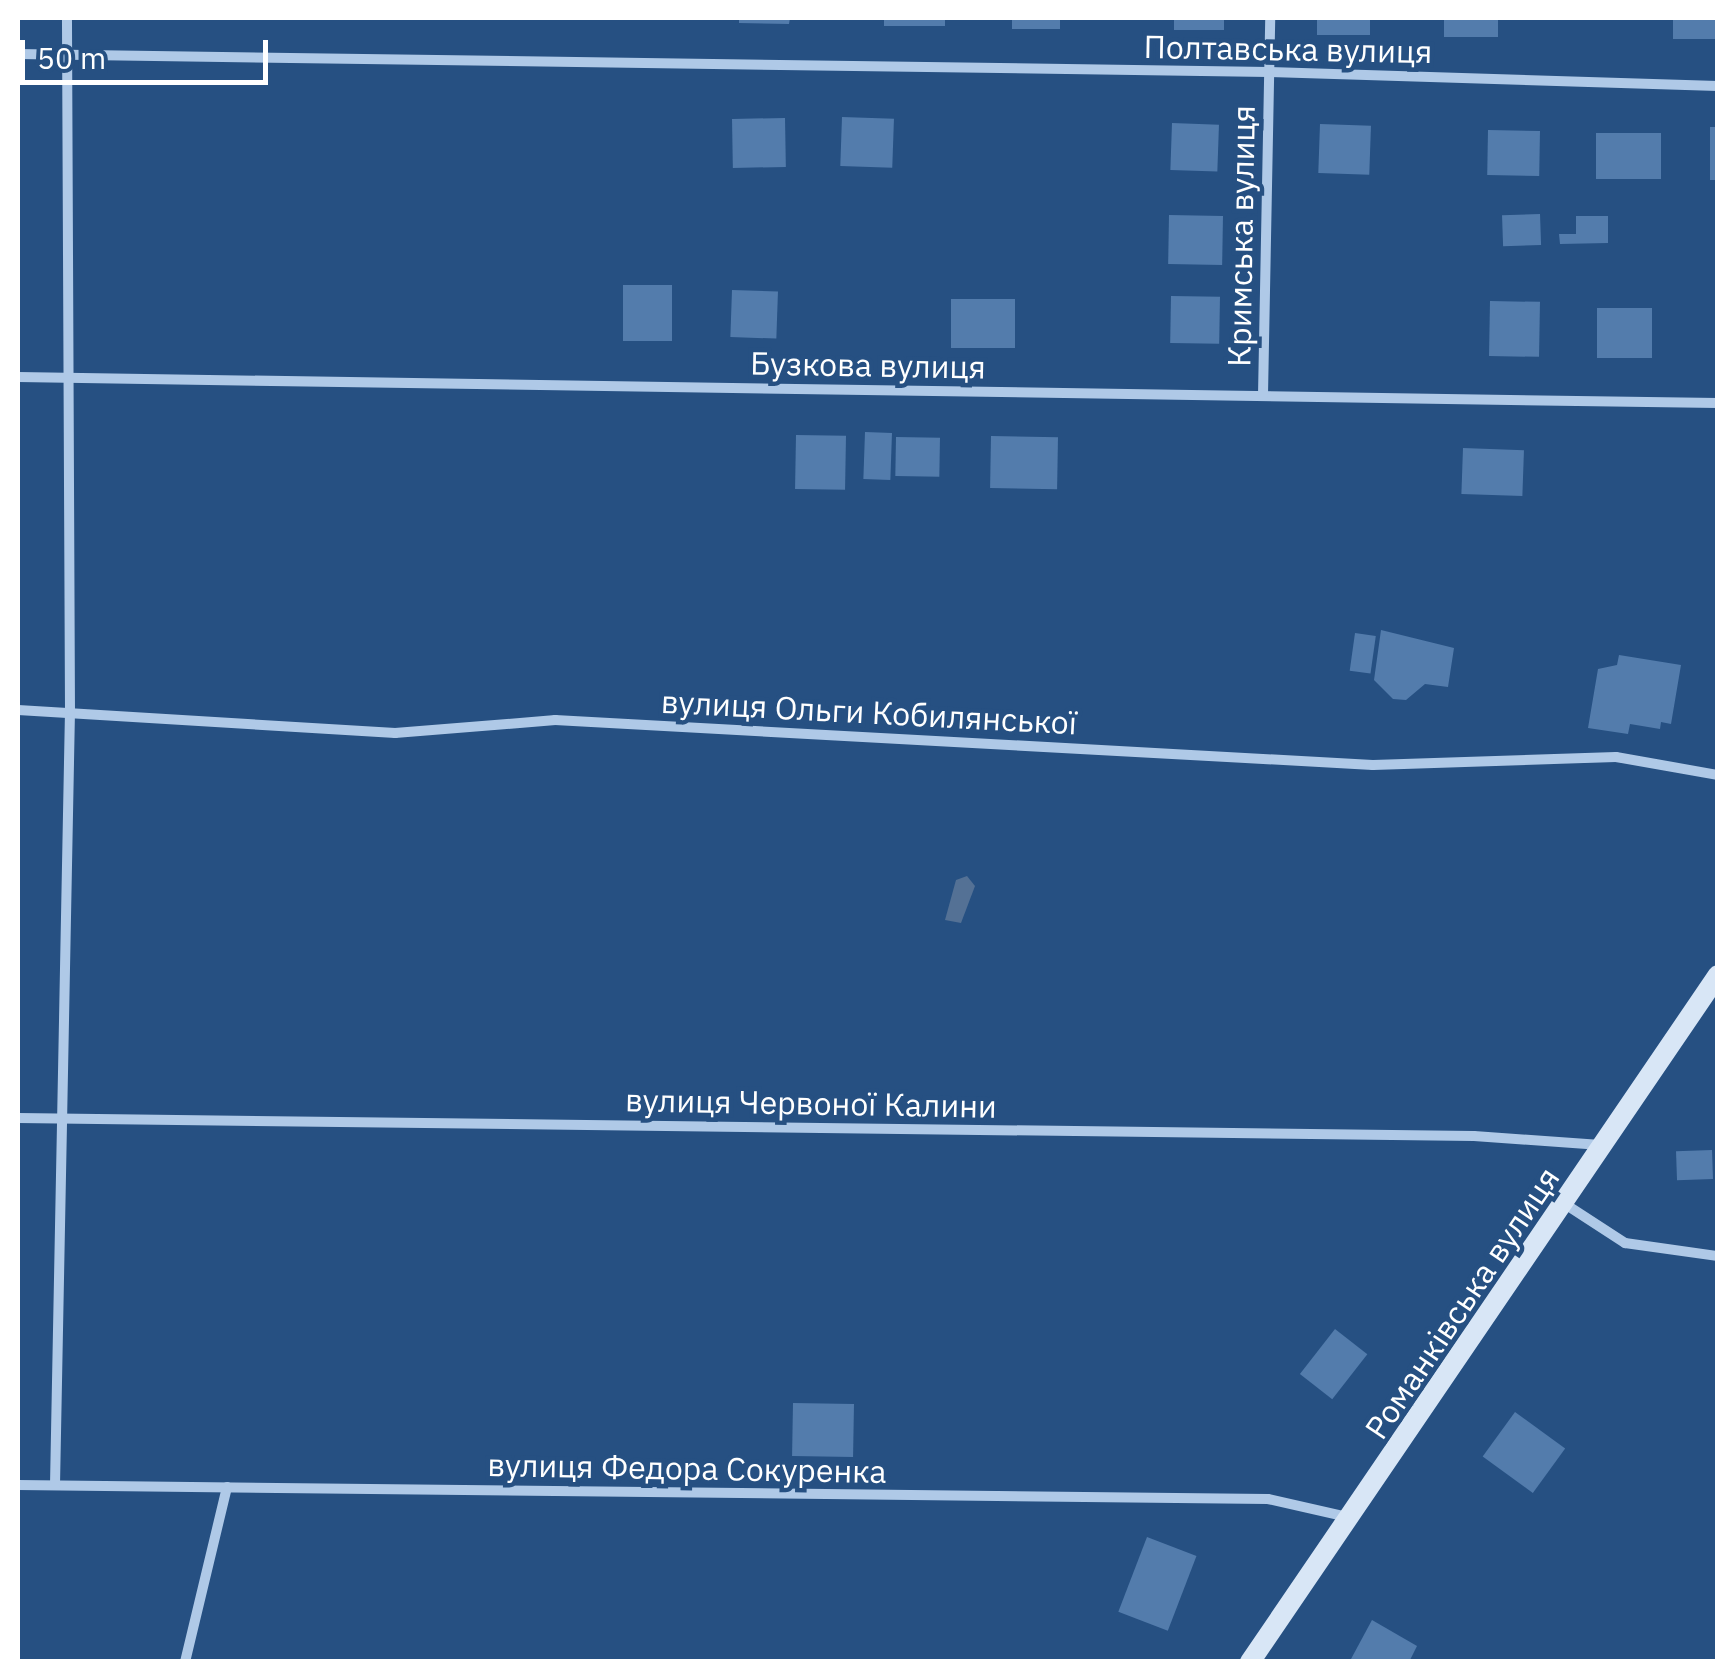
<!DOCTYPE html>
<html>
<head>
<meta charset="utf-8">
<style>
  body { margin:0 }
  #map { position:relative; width:1735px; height:1679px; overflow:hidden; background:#265082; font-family:"IBM Plex Sans",sans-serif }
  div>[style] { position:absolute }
  .water>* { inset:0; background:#547195 }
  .building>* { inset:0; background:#537cac; transform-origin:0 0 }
  .street>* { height:10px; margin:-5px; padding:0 5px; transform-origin:5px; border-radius:5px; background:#afc9e7 }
  .secondary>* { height:20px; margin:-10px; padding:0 10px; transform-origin:10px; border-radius:10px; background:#d8e6f6 }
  span { translate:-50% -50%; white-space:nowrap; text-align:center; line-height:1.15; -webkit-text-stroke:9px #265082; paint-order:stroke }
  .street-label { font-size:32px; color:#fff }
  .frame { position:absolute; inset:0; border:20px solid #fff; pointer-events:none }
  .scale { position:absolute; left:20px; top:40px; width:248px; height:45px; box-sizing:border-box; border:5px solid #fff; border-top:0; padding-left:12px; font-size:30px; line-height:35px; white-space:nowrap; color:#fff; -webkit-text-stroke:8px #265082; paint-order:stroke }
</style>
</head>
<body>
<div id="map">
  <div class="water">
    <div style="clip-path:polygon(967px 876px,975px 886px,961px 923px,945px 920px,956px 880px)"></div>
  </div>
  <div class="building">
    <div style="clip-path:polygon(739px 18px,790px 18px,789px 24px,739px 23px)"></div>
    <div style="left:884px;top:18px;width:61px;height:8px"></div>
    <div style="left:1012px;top:18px;width:48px;height:11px"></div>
    <div style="left:1174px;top:18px;width:50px;height:12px"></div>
    <div style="left:1317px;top:18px;width:53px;height:17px"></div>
    <div style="left:1444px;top:18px;width:54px;height:19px"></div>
    <div style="left:1673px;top:18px;width:45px;height:21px"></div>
    <div style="left:842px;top:117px;width:52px;height:49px;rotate:2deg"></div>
    <div style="left:785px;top:118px;width:49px;height:53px;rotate:89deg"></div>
    <div style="left:1172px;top:123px;width:47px;height:47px;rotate:2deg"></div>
    <div style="left:1320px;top:124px;width:51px;height:49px;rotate:2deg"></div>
    <div style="left:1710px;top:127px;width:8px;height:53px"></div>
    <div style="left:1488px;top:130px;width:52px;height:45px;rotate:1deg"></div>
    <div style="left:1596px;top:133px;width:65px;height:46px"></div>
    <div style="left:1540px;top:214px;width:31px;height:38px;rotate:88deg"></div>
    <div style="left:1169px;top:215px;width:54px;height:49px;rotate:1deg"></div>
    <div style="clip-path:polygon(1576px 216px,1608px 216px,1608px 243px,1560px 244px,1559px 234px,1576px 234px)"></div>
    <div style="left:623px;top:285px;width:49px;height:56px"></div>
    <div style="left:732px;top:290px;width:46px;height:47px;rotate:2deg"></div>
    <div style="left:1171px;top:296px;width:49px;height:47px;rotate:1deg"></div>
    <div style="left:951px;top:299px;width:64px;height:49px"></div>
    <div style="left:1490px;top:301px;width:50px;height:55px;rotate:1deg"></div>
    <div style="left:1597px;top:308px;width:55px;height:50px"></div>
    <div style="left:865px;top:432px;width:27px;height:47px;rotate:2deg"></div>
    <div style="left:796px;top:435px;width:50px;height:54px;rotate:1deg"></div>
    <div style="left:991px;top:436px;width:67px;height:52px;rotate:1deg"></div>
    <div style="left:896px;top:437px;width:44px;height:39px;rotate:1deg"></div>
    <div style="left:1463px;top:448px;width:61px;height:46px;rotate:2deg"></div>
    <div style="clip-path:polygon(1381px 630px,1454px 648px,1448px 687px,1425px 684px,1406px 700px,1393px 699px,1374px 680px)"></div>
    <div style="left:1355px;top:633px;width:21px;height:38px;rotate:8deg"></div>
    <div style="clip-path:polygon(1619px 655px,1681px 665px,1671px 724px,1661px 722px,1660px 729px,1630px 724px,1628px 734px,1588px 728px,1598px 669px,1617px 665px)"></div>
    <div style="left:1712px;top:1150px;width:29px;height:36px;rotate:88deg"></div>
    <div style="left:1335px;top:1329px;width:41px;height:57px;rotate:38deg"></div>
    <div style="left:793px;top:1403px;width:61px;height:53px;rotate:1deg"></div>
    <div style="left:1515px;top:1412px;width:62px;height:55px;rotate:36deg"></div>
    <div style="left:1147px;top:1537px;width:53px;height:80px;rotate:21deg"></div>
    <div style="clip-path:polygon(1372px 1620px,1417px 1646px,1409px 1662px,1351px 1659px)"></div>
  </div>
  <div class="street">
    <div style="left:18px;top:54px;width:1251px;rotate:0.82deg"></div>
    <div style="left:1269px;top:72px;width:449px;rotate:1.8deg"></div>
    <div style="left:18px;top:377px;width:1700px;rotate:0.88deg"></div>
    <div style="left:1263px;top:395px;width:377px;rotate:-88.9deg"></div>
    <div style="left:18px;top:710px;width:378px;rotate:3.5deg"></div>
    <div style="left:395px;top:733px;width:161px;rotate:-4.6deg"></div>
    <div style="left:555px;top:720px;width:819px;rotate:3.15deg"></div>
    <div style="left:1373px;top:765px;width:243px;rotate:-1.9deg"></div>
    <div style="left:1616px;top:757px;width:104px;rotate:10deg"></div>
    <div style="left:18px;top:1118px;width:1456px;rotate:0.71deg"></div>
    <div style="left:1474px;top:1136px;width:127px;rotate:4.1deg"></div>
    <div style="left:1565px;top:1204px;width:72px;rotate:33deg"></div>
    <div style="left:1625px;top:1243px;width:94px;rotate:8deg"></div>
    <div style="left:18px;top:1485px;width:1250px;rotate:0.64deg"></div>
    <div style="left:1268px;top:1499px;width:81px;rotate:12.8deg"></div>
    <div style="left:55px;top:1485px;width:773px;rotate:-88.89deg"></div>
    <div style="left:70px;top:712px;width:694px;rotate:-90.25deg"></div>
    <div style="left:185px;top:1662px;width:180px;rotate:-76.5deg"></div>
  </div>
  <div class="secondary">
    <div style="left:1250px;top:1662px;width:831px;rotate:-55.74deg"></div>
  </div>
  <div class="street-label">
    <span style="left:1288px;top:49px;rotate:1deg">Полтавська вулиця</span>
    <span style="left:1241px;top:236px;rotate:-89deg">Кримська вулиця</span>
    <span style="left:868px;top:365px;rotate:1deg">Бузкова вулиця</span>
    <span style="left:869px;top:712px;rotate:3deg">вулиця Ольги Кобилянської</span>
    <span style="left:811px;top:1103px;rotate:1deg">вулиця Червоної Калини</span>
    <span style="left:1462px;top:1303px;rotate:-56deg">Романківська вулиця</span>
    <span style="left:687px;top:1468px;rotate:1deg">вулиця Федора Сокуренка</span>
  </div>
  <div class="frame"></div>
  <div class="scale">50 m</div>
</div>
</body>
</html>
